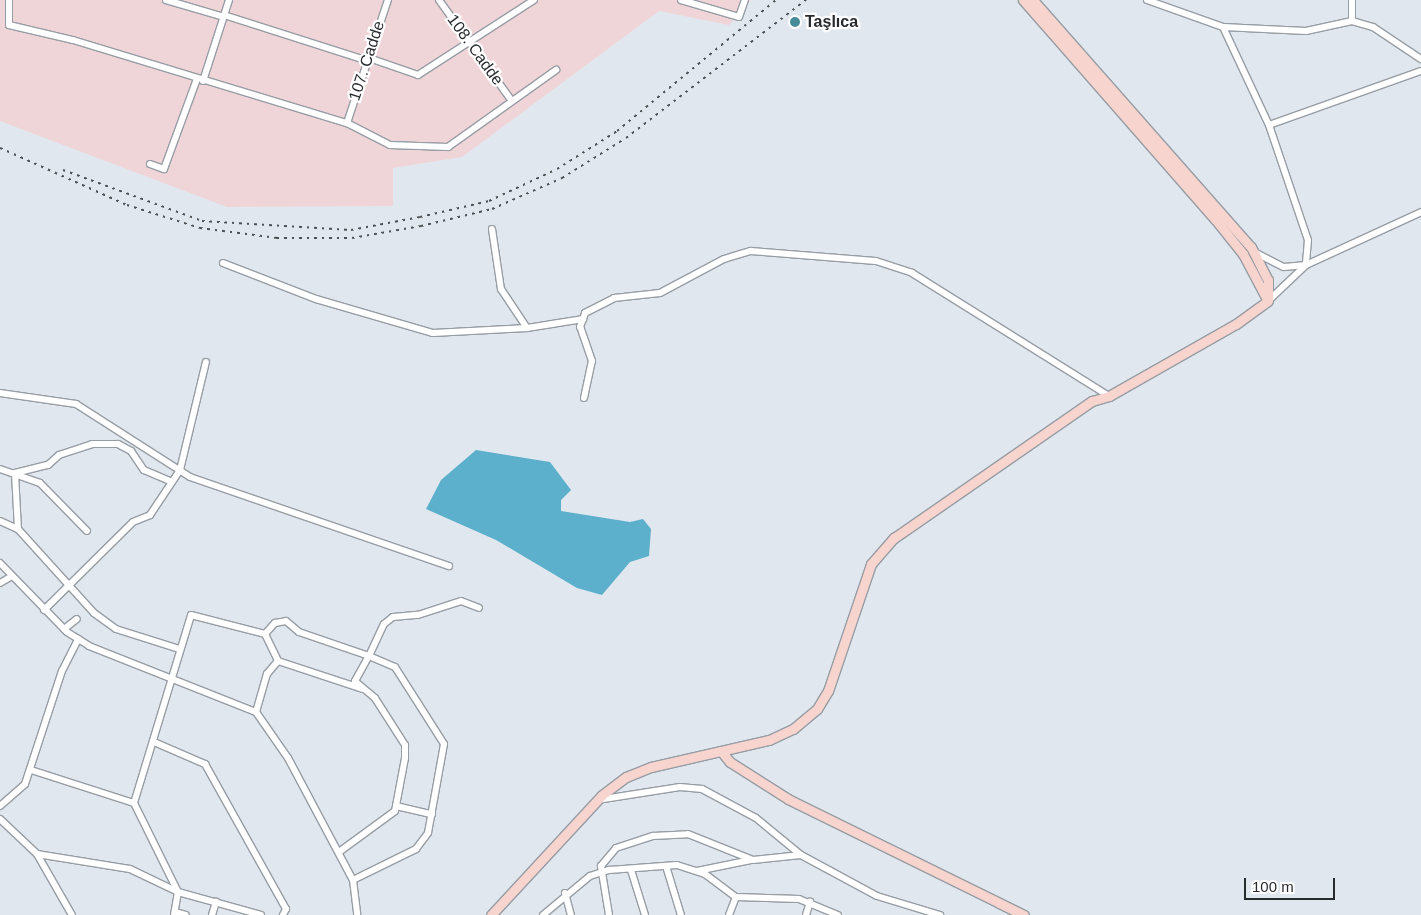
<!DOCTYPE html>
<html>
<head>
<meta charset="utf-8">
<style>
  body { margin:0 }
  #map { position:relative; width:1421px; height:915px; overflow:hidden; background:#e1e7ef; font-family:Arial,sans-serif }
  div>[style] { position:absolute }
  .industrial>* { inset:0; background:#f0d5d8 }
  .water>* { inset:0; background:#5cb0cb }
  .roads { filter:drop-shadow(1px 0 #979da4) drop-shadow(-1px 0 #979da4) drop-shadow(0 1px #979da4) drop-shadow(0 -1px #979da4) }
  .street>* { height:6px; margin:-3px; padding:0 3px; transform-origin:3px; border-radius:3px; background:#fff }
  .secondary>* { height:9px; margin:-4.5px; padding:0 4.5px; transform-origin:4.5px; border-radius:4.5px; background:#f7d4ce }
  .rail>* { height:2px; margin-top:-1px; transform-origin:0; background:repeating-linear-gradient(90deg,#4d5154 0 2.5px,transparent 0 7.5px) }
  .dots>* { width:14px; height:14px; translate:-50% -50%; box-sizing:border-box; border:2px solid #fff; border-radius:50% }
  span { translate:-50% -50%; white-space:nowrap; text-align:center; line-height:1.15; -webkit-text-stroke:4.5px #fff; paint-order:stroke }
  .poi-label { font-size:16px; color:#282b2d; font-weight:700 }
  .left { translate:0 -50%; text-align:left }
  .street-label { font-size:16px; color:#282b2d }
  .scale { position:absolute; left:1244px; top:878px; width:91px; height:22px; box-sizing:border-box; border:2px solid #282b2d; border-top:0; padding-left:6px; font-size:15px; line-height:18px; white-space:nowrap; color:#282b2d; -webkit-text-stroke:4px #fff; paint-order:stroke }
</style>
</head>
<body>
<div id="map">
  <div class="industrial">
    <div style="clip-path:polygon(0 0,751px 0,729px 25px,659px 11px,462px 157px,393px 168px,393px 206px,227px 207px,0 121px)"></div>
  </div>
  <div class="water">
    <div style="clip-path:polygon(476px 450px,550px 462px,571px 490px,561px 500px,561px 511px,630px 522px,643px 519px,651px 529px,649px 556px,630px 562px,602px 595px,577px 588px,496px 540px,426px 509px,441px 480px)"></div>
  </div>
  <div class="roads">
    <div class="street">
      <div style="left:9px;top:0;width:25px;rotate:90deg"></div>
      <div style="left:9px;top:25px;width:66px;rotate:13.2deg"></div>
      <div style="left:73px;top:40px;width:286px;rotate:16.9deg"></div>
      <div style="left:347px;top:123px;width:48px;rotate:27.1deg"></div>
      <div style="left:390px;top:145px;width:58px;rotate:2deg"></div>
      <div style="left:448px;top:147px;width:133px;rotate:-35.5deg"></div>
      <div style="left:166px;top:0;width:60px;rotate:16.3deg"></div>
      <div style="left:439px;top:0;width:123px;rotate:54.2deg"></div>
      <div style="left:681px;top:0;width:60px;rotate:16.3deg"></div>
      <div style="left:739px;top:17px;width:18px;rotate:-71deg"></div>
      <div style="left:1147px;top:0;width:81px;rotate:19.6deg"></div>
      <div style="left:1223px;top:27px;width:108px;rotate:64.9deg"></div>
      <div style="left:1269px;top:125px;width:121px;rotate:71.3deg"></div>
      <div style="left:1308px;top:240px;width:25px;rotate:95deg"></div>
      <div style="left:1306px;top:265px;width:52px;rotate:136.5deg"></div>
      <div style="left:224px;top:15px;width:151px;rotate:17.7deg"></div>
      <div style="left:1352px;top:21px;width:21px;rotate:-90deg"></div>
      <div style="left:1223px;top:27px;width:83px;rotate:2.8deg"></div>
      <div style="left:1306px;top:31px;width:47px;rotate:-12.3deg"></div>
      <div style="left:1352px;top:21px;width:22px;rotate:16deg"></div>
      <div style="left:1373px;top:27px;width:58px;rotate:33.7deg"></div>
      <div style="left:369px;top:58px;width:52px;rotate:19.1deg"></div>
      <div style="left:418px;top:75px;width:138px;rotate:-32.9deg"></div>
      <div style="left:203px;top:81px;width:85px;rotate:-72.2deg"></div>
      <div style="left:347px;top:123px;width:130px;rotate:-71.6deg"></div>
      <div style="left:1269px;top:125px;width:161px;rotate:-19.6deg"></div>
      <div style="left:150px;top:164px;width:15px;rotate:20deg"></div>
      <div style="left:164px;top:169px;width:96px;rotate:-69.9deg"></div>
      <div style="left:492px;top:229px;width:61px;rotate:81.5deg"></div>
      <div style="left:501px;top:289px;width:47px;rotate:56.3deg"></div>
      <div style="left:527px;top:328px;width:57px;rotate:-9.1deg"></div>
      <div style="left:1256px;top:253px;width:31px;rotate:27deg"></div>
      <div style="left:1284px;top:267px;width:22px;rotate:-5deg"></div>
      <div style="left:1306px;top:265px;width:127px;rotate:-24.7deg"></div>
      <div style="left:223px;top:263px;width:100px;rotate:21.2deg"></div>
      <div style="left:316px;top:299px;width:122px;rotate:16.2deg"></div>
      <div style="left:433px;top:333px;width:94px;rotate:-3deg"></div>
      <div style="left:0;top:393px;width:77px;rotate:8.2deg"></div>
      <div style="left:76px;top:404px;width:135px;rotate:32.6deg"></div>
      <div style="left:190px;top:477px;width:274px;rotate:19deg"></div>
      <div style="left:584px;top:398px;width:38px;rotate:-78deg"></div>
      <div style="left:592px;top:361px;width:36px;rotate:-109deg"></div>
      <div style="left:580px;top:327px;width:15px;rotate:-70deg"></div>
      <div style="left:585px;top:313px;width:33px;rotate:-27deg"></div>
      <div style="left:614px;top:298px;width:46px;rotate:-6.2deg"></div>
      <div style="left:660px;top:293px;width:72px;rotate:-28deg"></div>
      <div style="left:724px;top:259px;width:28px;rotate:-17deg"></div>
      <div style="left:751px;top:251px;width:125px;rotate:4.6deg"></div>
      <div style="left:876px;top:261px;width:38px;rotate:18deg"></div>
      <div style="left:912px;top:273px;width:232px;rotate:32deg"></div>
      <div style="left:0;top:469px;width:42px;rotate:19.3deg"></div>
      <div style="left:40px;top:483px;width:67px;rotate:45.6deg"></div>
      <div style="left:0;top:521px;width:20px;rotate:24deg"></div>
      <div style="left:18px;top:529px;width:113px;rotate:47.9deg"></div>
      <div style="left:94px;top:613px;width:27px;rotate:36deg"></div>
      <div style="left:116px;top:629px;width:66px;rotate:17.6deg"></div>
      <div style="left:18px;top:529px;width:56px;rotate:-93.1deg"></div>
      <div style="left:15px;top:473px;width:34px;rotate:-14deg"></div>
      <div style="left:48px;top:465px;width:15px;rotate:-42deg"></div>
      <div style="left:59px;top:455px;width:35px;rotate:-18deg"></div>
      <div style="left:92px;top:444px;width:26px"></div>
      <div style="left:118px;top:444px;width:15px;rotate:28deg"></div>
      <div style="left:131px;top:451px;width:23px;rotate:56deg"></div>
      <div style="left:144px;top:470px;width:30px;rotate:23deg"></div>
      <div style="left:0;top:563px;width:96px;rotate:45.8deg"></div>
      <div style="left:67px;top:632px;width:26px;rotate:32deg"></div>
      <div style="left:89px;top:646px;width:180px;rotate:21.6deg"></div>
      <div style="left:256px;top:712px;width:56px;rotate:55.2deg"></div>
      <div style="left:288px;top:758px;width:138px;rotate:62deg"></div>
      <div style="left:353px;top:880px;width:35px;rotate:83deg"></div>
      <div style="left:0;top:583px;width:14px;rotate:-30deg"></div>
      <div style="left:44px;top:610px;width:125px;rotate:-44.7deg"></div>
      <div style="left:133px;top:522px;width:18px;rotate:-22deg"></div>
      <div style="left:150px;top:515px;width:54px;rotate:-56.3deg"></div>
      <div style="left:180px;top:470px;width:111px;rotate:-76.5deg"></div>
      <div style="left:64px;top:629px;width:16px;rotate:-38deg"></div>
      <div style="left:265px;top:634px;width:15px;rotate:-48deg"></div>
      <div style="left:275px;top:623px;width:11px;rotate:-10deg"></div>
      <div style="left:286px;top:621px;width:17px;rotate:40deg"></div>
      <div style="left:299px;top:632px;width:74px;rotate:18.9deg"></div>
      <div style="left:369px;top:656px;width:35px;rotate:-65deg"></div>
      <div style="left:384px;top:624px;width:11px;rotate:-38deg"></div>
      <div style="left:393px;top:617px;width:25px;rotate:-5deg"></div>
      <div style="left:418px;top:615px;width:45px;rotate:-18deg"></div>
      <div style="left:461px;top:601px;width:19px;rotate:21deg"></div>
      <div style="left:256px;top:712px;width:40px;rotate:-74deg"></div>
      <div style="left:267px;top:674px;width:17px;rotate:-50deg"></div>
      <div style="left:278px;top:661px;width:89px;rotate:18.2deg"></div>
      <div style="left:154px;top:742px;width:56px;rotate:23.3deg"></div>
      <div style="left:205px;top:764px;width:166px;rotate:60.8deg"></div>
      <div style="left:286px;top:909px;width:7px;rotate:117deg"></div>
      <div style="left:31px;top:770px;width:108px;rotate:17.8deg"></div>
      <div style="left:134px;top:803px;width:99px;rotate:63.7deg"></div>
      <div style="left:178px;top:892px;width:23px;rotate:100deg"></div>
      <div style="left:597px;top:800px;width:84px;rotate:-8.9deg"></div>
      <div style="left:680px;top:787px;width:22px;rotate:5deg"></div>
      <div style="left:702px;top:789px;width:61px;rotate:28.2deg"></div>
      <div style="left:756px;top:818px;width:58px;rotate:39.4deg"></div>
      <div style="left:801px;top:855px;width:86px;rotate:28.3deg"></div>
      <div style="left:877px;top:896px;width:66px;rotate:16.8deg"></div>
      <div style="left:134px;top:803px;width:196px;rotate:-73.1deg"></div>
      <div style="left:191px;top:615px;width:76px;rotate:14.4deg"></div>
      <div style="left:265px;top:634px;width:30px;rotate:64deg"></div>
      <div style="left:0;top:806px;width:33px;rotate:-41deg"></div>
      <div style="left:25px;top:784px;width:119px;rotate:-71.9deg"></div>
      <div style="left:62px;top:671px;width:36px;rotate:-63deg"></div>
      <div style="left:396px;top:806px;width:37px;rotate:13deg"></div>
      <div style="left:0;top:819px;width:51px;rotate:43.4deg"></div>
      <div style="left:37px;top:854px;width:70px;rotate:60.2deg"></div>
      <div style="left:339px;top:852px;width:69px;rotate:-36.2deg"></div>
      <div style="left:395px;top:811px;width:54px;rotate:-79.3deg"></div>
      <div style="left:405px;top:758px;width:13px;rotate:-90deg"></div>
      <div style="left:405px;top:745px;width:56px;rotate:-122.6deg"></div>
      <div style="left:375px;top:698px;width:26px;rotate:-140deg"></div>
      <div style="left:355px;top:681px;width:29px;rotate:-61deg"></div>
      <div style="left:369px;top:656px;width:28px;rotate:23deg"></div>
      <div style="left:395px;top:667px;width:91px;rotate:57.5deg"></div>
      <div style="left:444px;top:744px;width:90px;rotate:100.2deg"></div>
      <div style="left:428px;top:833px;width:20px;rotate:127deg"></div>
      <div style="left:416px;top:849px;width:70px;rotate:153.8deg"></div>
      <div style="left:37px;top:854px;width:94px;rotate:9.2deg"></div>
      <div style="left:130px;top:869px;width:53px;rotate:25.6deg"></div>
      <div style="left:178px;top:892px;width:86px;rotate:15.5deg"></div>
      <div style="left:666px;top:866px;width:51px;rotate:73deg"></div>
      <div style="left:631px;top:870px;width:47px;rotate:72.7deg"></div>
      <div style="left:697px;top:871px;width:55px;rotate:-11.5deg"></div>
      <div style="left:565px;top:893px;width:23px;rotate:75deg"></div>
      <div style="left:175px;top:912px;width:11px;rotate:15deg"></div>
      <div style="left:212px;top:915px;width:14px;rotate:-73deg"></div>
      <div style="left:543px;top:915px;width:61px;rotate:-39.7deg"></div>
      <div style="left:590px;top:876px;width:20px;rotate:-18deg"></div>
      <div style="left:609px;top:870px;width:68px;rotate:-4.2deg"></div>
      <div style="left:677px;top:865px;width:29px;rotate:18deg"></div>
      <div style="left:705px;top:874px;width:39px;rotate:37deg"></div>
      <div style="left:736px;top:897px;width:63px;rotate:1.8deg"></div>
      <div style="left:799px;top:899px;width:42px;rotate:22.3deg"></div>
      <div style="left:609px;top:915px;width:50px;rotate:-99.3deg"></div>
      <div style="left:601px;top:866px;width:23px;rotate:-50deg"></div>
      <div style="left:616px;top:848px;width:39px;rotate:-18deg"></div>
      <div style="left:653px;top:836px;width:35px;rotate:-3deg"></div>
      <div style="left:688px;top:834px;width:70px;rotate:21.8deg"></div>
      <div style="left:753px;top:860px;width:48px;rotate:-5.9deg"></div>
      <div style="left:729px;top:915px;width:19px;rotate:-69deg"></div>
      <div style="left:806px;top:915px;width:14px;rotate:-73deg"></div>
    </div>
    <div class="secondary">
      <div style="left:1023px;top:0;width:291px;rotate:48.8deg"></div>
      <div style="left:1215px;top:219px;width:45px;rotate:51.3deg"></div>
      <div style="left:1243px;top:254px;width:53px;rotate:62deg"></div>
      <div style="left:1033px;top:0;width:329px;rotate:48.6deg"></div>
      <div style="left:1251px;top:247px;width:37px;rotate:63deg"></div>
      <div style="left:1268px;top:280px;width:19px;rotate:90deg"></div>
      <div style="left:721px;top:751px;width:14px;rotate:51deg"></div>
      <div style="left:730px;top:762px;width:69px;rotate:32.5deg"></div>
      <div style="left:788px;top:799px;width:263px;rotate:26.2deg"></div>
      <div style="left:491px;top:915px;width:163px;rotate:-47.2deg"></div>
      <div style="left:602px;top:795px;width:30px;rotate:-37deg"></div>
      <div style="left:626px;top:777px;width:27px;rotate:-22deg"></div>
      <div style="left:651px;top:767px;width:121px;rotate:-12.9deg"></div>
      <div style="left:769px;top:740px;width:26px;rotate:-25deg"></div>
      <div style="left:793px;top:729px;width:31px;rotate:-40deg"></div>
      <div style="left:817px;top:709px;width:21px;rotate:-59deg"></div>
      <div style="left:828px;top:691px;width:134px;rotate:-71.3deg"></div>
      <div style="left:871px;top:564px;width:35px;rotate:-49deg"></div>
      <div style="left:894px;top:538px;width:241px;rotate:-34.7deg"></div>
      <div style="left:1092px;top:401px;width:18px;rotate:-16deg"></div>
      <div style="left:1109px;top:396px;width:146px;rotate:-29.6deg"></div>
      <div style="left:1236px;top:324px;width:39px;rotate:-36deg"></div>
    </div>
  </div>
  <div class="rail">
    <div style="left:0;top:148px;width:139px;rotate:24.2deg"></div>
    <div style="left:127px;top:205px;width:77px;rotate:17.5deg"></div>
    <div style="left:200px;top:228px;width:78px;rotate:7.4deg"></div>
    <div style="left:277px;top:238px;width:75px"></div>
    <div style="left:352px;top:238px;width:70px;rotate:-9.9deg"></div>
    <div style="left:421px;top:226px;width:73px;rotate:-13.5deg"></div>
    <div style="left:492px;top:209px;width:77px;rotate:-23.9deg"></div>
    <div style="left:562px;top:178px;width:75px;rotate:-32deg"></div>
    <div style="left:626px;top:138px;width:227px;rotate:-37.5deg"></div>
    <div style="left:63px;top:170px;width:148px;rotate:20.1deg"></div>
    <div style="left:202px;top:221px;width:149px;rotate:3.5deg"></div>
    <div style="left:351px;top:230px;width:70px;rotate:-10.7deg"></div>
    <div style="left:420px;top:217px;width:71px;rotate:-13.1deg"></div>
    <div style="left:489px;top:201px;width:75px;rotate:-25.2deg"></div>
    <div style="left:557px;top:169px;width:71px;rotate:-32.3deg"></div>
    <div style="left:617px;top:131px;width:206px;rotate:-39.5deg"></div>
  </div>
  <div class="dots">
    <div style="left:795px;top:22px;background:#478c99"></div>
  </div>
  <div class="poi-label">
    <span class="left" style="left:805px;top:22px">Taşlıca</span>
  </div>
  <div class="street-label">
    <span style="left:475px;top:50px;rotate:54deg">108. Cadde</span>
    <span style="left:367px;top:61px;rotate:-72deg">107. Cadde</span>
  </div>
  <div class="scale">100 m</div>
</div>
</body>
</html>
